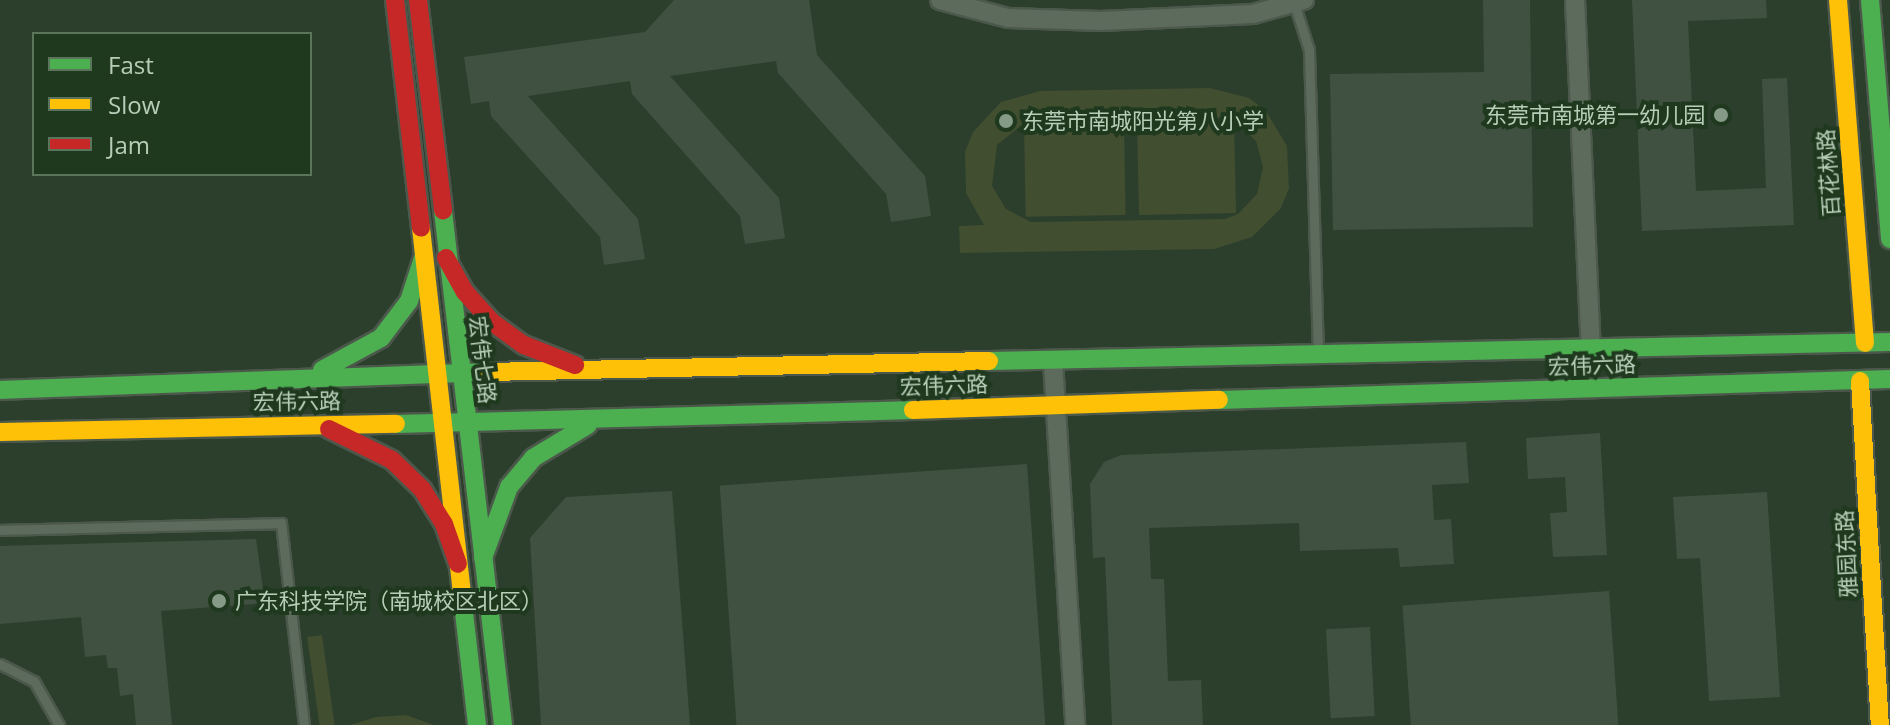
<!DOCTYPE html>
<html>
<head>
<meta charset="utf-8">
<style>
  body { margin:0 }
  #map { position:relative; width:1890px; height:725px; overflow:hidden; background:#2c3e2c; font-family:"Open Sans","Noto Sans SC",sans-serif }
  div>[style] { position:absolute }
  .green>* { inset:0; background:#414e30; transform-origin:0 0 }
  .building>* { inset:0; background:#415141; transform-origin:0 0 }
  .roads { filter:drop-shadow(2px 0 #4b584b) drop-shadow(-2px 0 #4b584b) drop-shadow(0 2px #4b584b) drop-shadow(0 -2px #4b584b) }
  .lane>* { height:9px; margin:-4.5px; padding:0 4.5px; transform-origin:4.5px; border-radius:4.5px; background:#5d6b5d }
  .street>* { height:18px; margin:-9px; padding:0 9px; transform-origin:9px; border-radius:9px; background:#5d6b5d }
  .fast>* { height:18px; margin:-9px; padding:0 9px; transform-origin:9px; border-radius:9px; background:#4caf50 }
  .slow>* { height:18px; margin:-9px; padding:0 9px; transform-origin:9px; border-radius:9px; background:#ffc107 }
  .jam>* { height:18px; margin:-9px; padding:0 9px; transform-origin:9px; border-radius:9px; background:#c62828 }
  .dots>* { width:22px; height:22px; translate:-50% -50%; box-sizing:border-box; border:4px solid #1e391e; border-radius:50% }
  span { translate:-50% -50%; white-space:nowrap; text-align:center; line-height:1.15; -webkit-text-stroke:8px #1e391e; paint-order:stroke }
  .poi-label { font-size:22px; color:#b7cdb8 }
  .right { translate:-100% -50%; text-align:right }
  .left { translate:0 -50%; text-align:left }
  .street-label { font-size:22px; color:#b7cdb8 }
  .legend { position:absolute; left:32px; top:32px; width:280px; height:144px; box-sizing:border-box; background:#1e391e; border:2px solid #5b745c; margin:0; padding:10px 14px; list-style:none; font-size:24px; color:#b7cdb8 }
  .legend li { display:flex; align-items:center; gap:16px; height:40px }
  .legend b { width:40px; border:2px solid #5b745c }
</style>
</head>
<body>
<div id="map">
  <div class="green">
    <div style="clip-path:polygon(evenodd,1210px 88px,1249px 98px,1266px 111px,1287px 146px,1289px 188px,1281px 208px,1252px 237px,1214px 249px,960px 253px,959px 226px,984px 225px,966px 193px,965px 152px,973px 132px,1001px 102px,1040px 91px,1210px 88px,1209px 115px,1232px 121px,1137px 123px,1139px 215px,1236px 213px,1234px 121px,1256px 141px,1263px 167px,1257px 194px,1238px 214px,1225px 219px,1031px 222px,1006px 209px,992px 186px,997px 145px,1028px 120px,1209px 115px)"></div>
    <div style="left:1124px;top:123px;width:92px;height:100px;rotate:89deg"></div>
    <div style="left:322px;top:635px;width:91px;height:15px;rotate:82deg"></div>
    <div style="clip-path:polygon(406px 715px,434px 725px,350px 725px,376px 717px)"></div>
  </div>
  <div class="building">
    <div style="clip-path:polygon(674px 0,809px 0,817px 55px,925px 176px,931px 216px,891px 222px,886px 194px,778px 73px,776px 61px,670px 76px,779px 198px,785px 238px,745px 244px,740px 216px,632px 94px,630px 81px,528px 96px,638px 219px,645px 259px,604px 265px,600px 237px,491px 116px,489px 101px,471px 104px,464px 57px,645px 32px)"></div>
    <div style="clip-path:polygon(1483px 0,1530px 0,1533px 227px,1333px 230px,1330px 74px,1484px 72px)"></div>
    <div style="clip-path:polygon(1632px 0,1766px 0,1767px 18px,1688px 21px,1696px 191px,1766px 188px,1762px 79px,1787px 78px,1794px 225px,1642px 231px)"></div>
    <div style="clip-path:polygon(1600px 433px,1607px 555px,1553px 557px,1550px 513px,1567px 512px,1565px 477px,1528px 479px,1526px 438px)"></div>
    <div style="clip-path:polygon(1466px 442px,1469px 483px,1432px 485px,1434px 520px,1451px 519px,1454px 564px,1400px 567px,1398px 548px,1300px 551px,1299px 523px,1149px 528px,1151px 579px,1164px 579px,1168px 681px,1201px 680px,1203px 725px,1112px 725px,1105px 557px,1093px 558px,1090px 484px,1104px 462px,1121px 455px)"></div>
    <div style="left:1027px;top:464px;width:262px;height:308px;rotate:86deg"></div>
    <div style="clip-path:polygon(672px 491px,690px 725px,541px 725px,530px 538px,566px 497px)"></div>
    <div style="clip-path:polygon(1767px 492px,1780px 697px,1709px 701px,1700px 558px,1677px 559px,1673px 497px)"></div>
    <div style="clip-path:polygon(256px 539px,265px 603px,161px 611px,172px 725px,136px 725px,133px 694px,120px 696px,117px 668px,108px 668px,106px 655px,85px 657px,81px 617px,0 624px,0 546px)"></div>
    <div style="left:1609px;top:591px;width:134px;height:207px;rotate:86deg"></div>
    <div style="left:1370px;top:627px;width:89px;height:44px;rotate:87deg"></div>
  </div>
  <div class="roads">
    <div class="lane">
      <div style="left:1294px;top:3px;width:49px;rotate:72.3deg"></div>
      <div style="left:1309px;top:50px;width:303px;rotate:88.3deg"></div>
      <div style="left:0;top:530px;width:281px;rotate:-1.4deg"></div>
      <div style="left:281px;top:523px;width:203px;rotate:83.5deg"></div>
      <div style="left:0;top:664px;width:38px;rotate:27deg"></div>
      <div style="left:34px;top:681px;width:51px;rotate:60.4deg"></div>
    </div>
    <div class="street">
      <div style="left:940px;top:0;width:70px;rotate:14.8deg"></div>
      <div style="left:1008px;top:18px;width:93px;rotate:1.8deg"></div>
      <div style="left:1101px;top:21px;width:152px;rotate:-2.6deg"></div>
      <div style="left:1253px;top:14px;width:53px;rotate:-15.4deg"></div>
      <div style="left:1575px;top:0;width:350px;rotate:87.4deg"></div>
      <div style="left:1053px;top:361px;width:365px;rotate:86.5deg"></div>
    </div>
    <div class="fast">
      <div style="left:1870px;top:0;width:240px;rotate:85.2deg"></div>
      <div style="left:443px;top:211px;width:517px;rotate:83.34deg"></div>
      <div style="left:989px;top:361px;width:901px;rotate:-1.21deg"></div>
      <div style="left:322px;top:370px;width:67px;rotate:-28.5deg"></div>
      <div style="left:381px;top:338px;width:46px;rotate:-52.9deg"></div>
      <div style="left:409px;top:301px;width:45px;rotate:-72deg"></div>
      <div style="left:0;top:390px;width:488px;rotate:-2.1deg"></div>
      <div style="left:1219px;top:400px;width:671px;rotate:-1.79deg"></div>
      <div style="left:396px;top:424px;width:517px;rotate:-1.55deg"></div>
      <div style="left:483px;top:558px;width:76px;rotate:-69.9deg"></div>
      <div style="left:509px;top:487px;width:38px;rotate:-50deg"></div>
      <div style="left:533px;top:458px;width:64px;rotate:-31deg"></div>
      <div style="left:462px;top:595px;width:131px;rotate:83.4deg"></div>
    </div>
    <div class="slow">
      <div style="left:1838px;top:0;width:344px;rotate:85.5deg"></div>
      <div style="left:421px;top:228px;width:369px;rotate:83.6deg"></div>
      <div style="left:488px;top:372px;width:501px;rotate:-1.26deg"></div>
      <div style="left:1860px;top:381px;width:345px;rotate:86.7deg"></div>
      <div style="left:913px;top:410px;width:306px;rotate:-1.9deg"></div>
      <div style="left:0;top:432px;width:396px;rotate:-1.2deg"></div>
    </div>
    <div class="jam">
      <div style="left:395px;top:0;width:229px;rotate:83.5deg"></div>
      <div style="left:418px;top:0;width:212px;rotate:83.2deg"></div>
      <div style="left:446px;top:258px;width:39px;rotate:61deg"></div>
      <div style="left:465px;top:292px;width:40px;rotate:48deg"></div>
      <div style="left:492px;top:322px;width:39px;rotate:36deg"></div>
      <div style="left:524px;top:345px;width:55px;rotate:21.4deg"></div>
      <div style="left:329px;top:429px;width:70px;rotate:26.2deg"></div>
      <div style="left:392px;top:460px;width:42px;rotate:44deg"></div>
      <div style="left:422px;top:489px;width:41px;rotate:57.8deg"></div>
      <div style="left:444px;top:524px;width:42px;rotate:70.7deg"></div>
    </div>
  </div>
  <div class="dots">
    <div style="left:1721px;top:115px;background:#869b87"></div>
    <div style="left:1006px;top:121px;background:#869b87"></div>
    <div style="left:219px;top:601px;background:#869b87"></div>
  </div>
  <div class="poi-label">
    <span class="right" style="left:1705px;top:115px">东莞市南城第一幼儿园</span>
    <span class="left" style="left:1022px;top:121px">东莞市南城阳光第八小学</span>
    <span class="left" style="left:235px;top:601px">广东科技学院（南城校区北区）</span>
  </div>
  <div class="street-label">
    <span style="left:1828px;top:173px;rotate:-94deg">百花林路</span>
    <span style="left:483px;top:360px;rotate:83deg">宏伟七路</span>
    <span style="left:1592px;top:365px;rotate:-2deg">宏伟六路</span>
    <span style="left:944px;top:385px;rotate:-2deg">宏伟六路</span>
    <span style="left:297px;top:401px;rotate:-1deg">宏伟六路</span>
    <span style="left:1846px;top:554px;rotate:-93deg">雅园东路</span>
  </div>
  <ul class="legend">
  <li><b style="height:10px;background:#4caf50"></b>Fast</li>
  <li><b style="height:10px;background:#ffc107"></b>Slow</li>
  <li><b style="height:10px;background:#c62828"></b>Jam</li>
  </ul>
</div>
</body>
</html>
